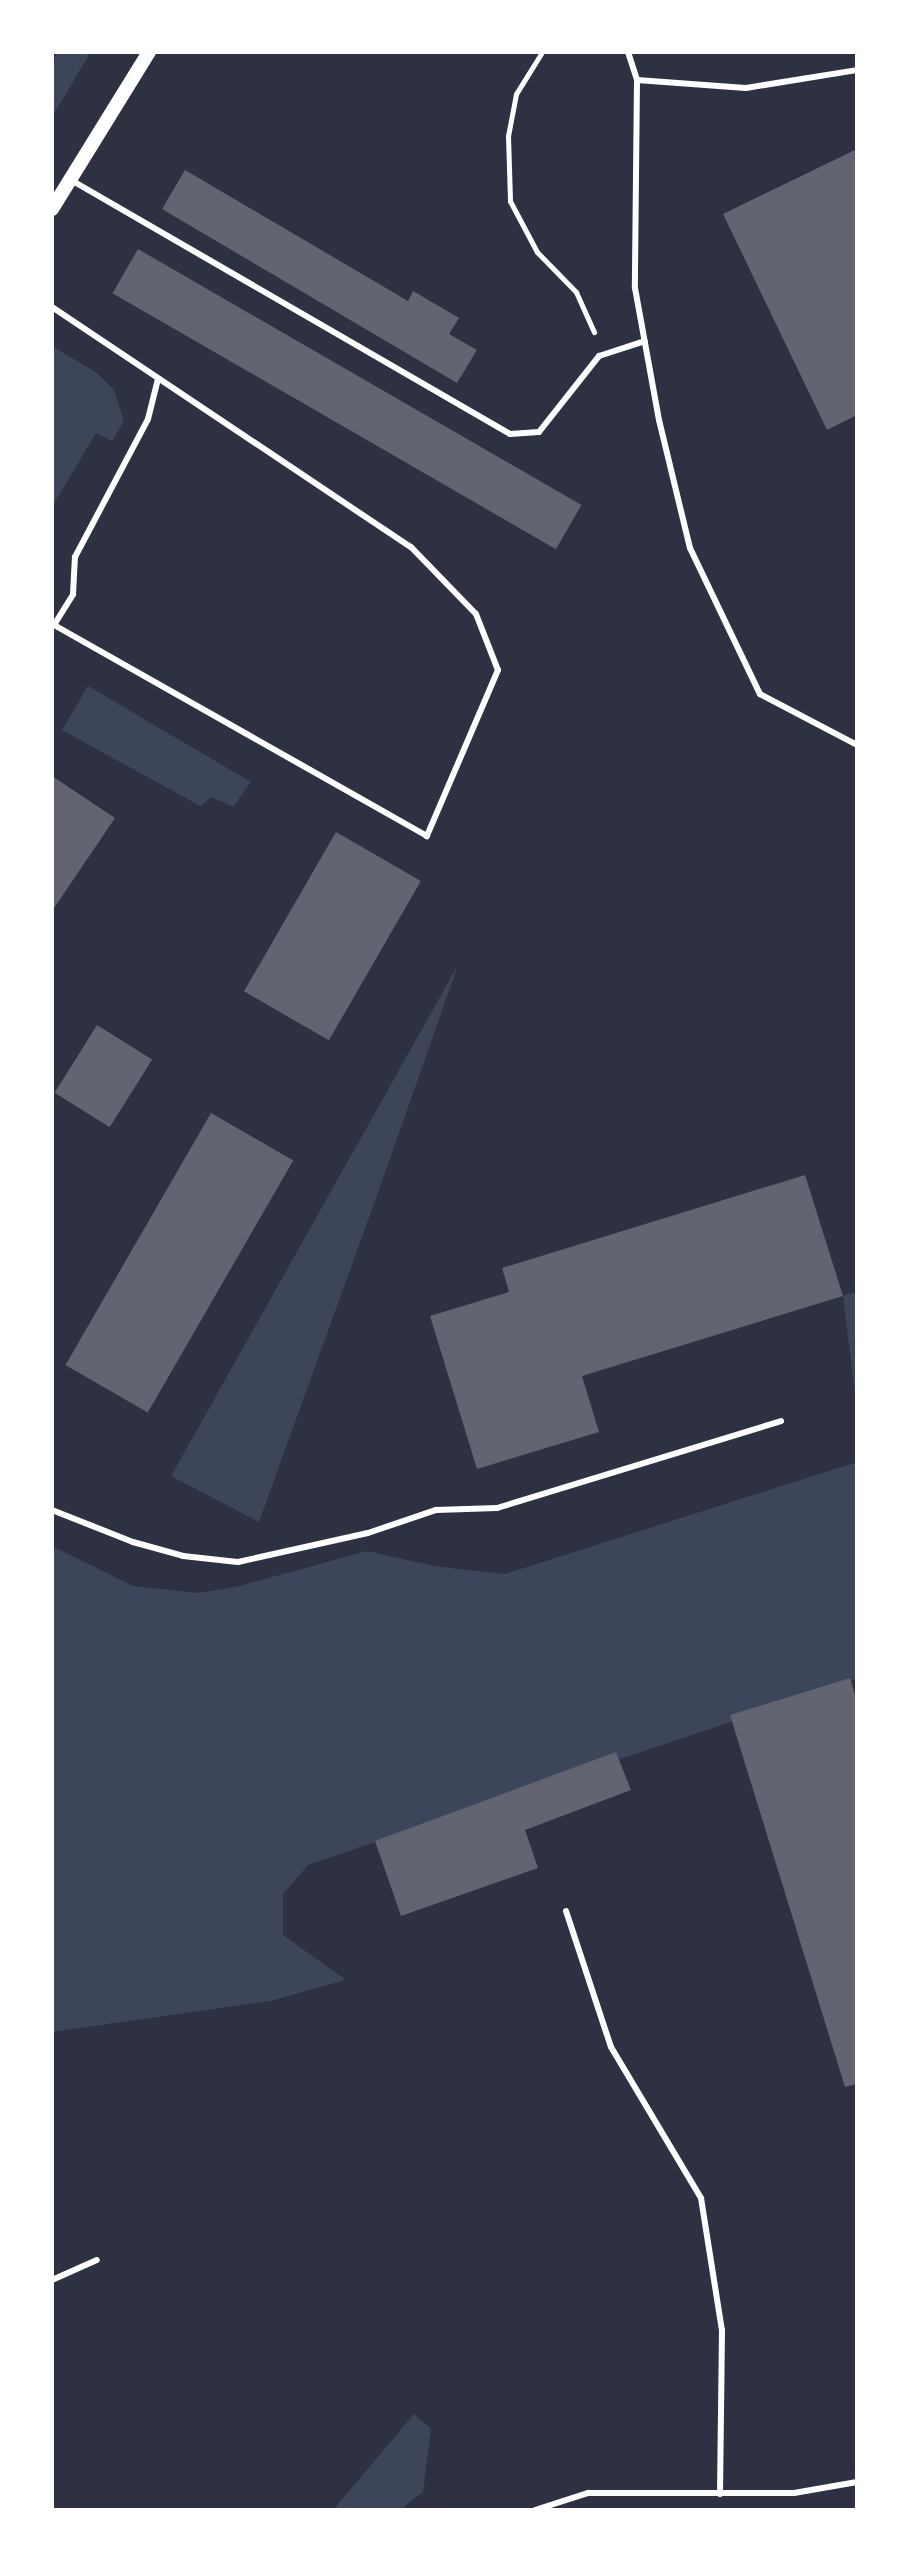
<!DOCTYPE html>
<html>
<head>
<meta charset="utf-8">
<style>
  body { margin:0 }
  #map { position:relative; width:909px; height:2562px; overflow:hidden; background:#2d3142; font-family:"Nunito Sans",sans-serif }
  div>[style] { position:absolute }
  .green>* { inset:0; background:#3c4559 }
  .building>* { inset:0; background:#626471; transform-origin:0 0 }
  .path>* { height:5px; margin:-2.5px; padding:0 2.5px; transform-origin:2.5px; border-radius:2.5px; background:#fff }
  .service>* { height:6px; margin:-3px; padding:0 3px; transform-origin:3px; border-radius:3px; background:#fff }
  .tertiary>* { height:14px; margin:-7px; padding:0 7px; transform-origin:7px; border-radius:7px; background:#fff }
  span { translate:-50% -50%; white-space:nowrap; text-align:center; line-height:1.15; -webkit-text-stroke:6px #fff; paint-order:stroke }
  .frame { position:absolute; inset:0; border:54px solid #fff; pointer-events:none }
</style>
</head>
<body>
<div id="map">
  <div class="green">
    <div style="clip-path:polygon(58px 52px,91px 52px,52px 117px,52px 62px)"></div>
    <div style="clip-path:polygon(52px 346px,97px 373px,114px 390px,124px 421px,112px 441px,96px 433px,52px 507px)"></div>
    <div style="clip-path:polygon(88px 686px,251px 782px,233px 807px,212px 797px,200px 806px,62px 730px)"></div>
    <div style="clip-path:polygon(458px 965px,384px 1176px,259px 1522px,171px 1476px)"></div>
    <div style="clip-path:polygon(857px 1292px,857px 1410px,843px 1296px)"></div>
    <div style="clip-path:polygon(857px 1462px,857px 1679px,308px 1865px,283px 1894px,283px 1935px,346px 1980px,270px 2001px,52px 2032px,52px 1546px,133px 1586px,199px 1593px,236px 1587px,367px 1551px,434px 1566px,505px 1574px)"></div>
    <div style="clip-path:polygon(414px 2414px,431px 2429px,423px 2492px,400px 2510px,333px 2510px)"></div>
  </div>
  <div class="building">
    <div style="clip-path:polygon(857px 149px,857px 415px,827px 430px,723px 214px)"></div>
    <div style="clip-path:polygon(185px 170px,408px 301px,413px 291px,459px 318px,449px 334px,477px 350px,457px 383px,162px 209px)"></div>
    <div style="left:138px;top:249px;width:512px;height:51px;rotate:30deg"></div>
    <div style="clip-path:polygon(52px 776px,115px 818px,52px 911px)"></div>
    <div style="left:336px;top:832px;width:98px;height:184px;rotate:30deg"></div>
    <div style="left:97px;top:1025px;width:65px;height:80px;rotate:32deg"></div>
    <div style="left:211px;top:1113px;width:95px;height:291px;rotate:30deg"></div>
    <div style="clip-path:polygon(805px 1175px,843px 1296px,582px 1376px,599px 1432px,477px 1469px,430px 1316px,509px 1292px,502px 1268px)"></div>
    <div style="clip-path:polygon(850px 1678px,857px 1701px,857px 2084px,845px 2087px,730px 1715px)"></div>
    <div style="clip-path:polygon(616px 1752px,631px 1790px,525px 1830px,538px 1868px,401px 1916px,375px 1841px)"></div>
  </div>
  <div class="path">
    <div style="left:542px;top:52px;width:49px;rotate:121.8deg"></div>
    <div style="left:516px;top:94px;width:43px;rotate:100.8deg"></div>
    <div style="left:508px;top:136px;width:65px;rotate:88.2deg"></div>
    <div style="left:510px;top:201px;width:58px;rotate:62.1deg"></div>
    <div style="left:537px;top:252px;width:56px;rotate:45.7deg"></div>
    <div style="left:576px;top:292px;width:44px;rotate:65.8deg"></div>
  </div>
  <div class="service">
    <div style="left:628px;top:52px;width:29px;rotate:72deg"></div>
    <div style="left:637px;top:80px;width:109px;rotate:4.2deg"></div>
    <div style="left:746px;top:88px;width:112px;rotate:-9.2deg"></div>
    <div style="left:637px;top:80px;width:208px;rotate:90.6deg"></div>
    <div style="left:635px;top:288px;width:134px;rotate:79.7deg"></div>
    <div style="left:659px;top:420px;width:132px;rotate:76.4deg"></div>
    <div style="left:690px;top:548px;width:162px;rotate:64.4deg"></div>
    <div style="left:760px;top:694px;width:110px;rotate:27.7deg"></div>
    <div style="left:71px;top:180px;width:507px;rotate:30.05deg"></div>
    <div style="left:510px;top:434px;width:29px;rotate:-4deg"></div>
    <div style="left:539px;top:432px;width:97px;rotate:-51.7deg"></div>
    <div style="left:599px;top:356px;width:48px;rotate:-18.1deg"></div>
    <div style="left:52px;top:307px;width:432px;rotate:33.8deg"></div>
    <div style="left:411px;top:547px;width:93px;rotate:45.9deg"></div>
    <div style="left:476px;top:614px;width:60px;rotate:68.6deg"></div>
    <div style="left:498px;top:670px;width:181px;rotate:113.2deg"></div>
    <div style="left:427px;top:836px;width:429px;rotate:-150.5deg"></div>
    <div style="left:54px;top:625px;width:36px;rotate:-58deg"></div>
    <div style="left:73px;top:594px;width:37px;rotate:-87deg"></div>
    <div style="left:75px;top:557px;width:156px;rotate:-62.1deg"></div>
    <div style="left:148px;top:419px;width:41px;rotate:-76deg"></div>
    <div style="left:52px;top:1510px;width:87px;rotate:21.6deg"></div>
    <div style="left:133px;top:1542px;width:52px;rotate:15.6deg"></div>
    <div style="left:183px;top:1556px;width:55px;rotate:6.2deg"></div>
    <div style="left:238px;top:1562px;width:133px;rotate:-12.6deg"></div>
    <div style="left:368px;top:1533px;width:72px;rotate:-18.7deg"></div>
    <div style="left:436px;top:1510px;width:61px;rotate:-1.9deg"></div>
    <div style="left:497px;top:1508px;width:297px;rotate:-17deg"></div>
    <div style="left:566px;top:1911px;width:143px;rotate:71.7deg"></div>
    <div style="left:611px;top:2047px;width:176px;rotate:59.2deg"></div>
    <div style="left:701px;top:2198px;width:134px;rotate:81deg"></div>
    <div style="left:722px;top:2330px;width:164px;rotate:90.7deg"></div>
    <div style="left:52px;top:2280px;width:49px;rotate:-24deg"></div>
    <div style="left:535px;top:2510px;width:56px;rotate:-17.8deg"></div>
    <div style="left:588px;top:2493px;width:206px"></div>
    <div style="left:794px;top:2493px;width:64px;rotate:-9.9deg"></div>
  </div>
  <div class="tertiary">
    <div style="left:52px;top:209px;width:185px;rotate:-58.3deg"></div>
  </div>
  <div class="frame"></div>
</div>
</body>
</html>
